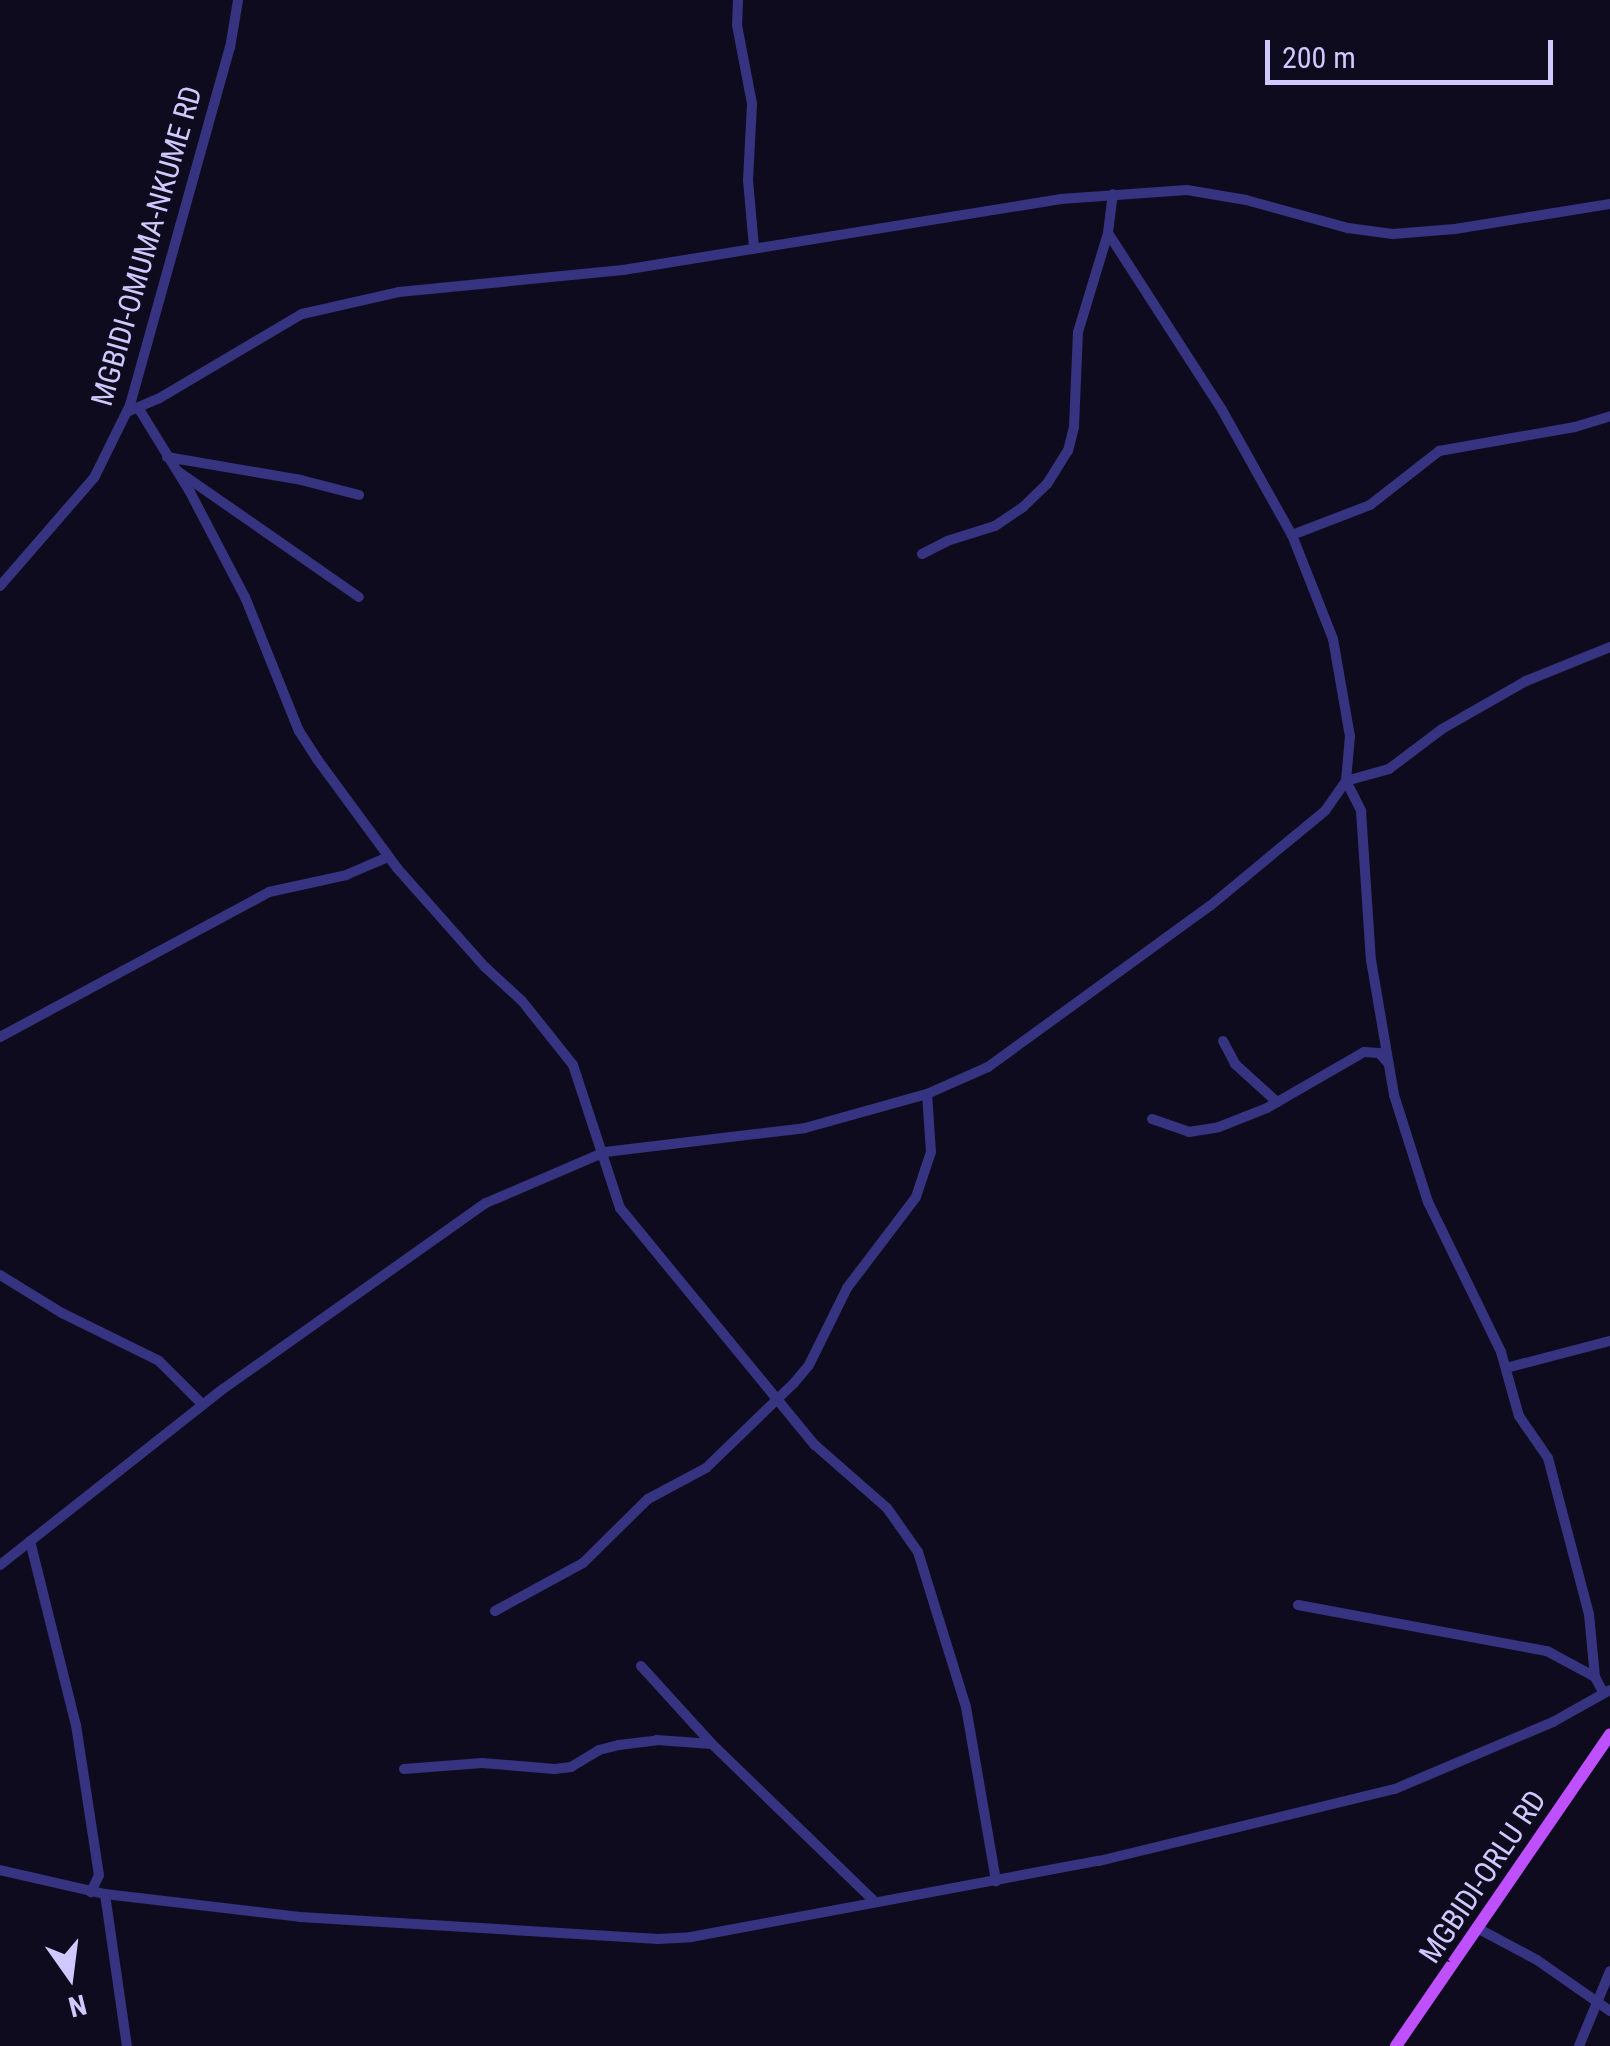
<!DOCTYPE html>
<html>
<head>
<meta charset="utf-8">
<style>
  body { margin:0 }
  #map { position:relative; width:1610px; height:2046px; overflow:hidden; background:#0e0b1f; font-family:"Roboto Condensed",sans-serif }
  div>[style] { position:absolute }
  .minor>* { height:10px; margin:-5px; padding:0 5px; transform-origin:5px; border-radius:5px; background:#363381 }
  .major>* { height:12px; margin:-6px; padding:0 6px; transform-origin:6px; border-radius:6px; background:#bf50ff }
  span { translate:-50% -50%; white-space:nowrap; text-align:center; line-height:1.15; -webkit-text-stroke:9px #0e0b1f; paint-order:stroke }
  .street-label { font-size:30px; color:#d0c9ff }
  .north { position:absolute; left:20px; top:1926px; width:100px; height:100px; -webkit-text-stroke:8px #0e0b1f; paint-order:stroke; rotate:166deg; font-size:28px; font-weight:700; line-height:40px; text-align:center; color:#d0c9ff }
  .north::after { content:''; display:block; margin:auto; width:35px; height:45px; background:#d0c9ff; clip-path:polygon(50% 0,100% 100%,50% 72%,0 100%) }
  .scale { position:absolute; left:1265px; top:40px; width:288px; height:45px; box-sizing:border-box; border:5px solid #d0c9ff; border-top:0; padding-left:12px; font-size:30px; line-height:35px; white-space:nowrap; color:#d0c9ff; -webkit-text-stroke:8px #0e0b1f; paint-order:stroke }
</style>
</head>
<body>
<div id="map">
  <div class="minor">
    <div style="left:738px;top:0;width:25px;rotate:92deg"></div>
    <div style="left:737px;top:25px;width:80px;rotate:79.2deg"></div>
    <div style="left:752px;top:104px;width:76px;rotate:93deg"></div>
    <div style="left:748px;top:180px;width:67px;rotate:84.9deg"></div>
    <div style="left:1108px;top:233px;width:211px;rotate:57.2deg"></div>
    <div style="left:1222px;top:410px;width:143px;rotate:60.8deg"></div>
    <div style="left:1292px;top:535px;width:112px;rotate:68.5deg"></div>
    <div style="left:1333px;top:639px;width:98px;rotate:80.1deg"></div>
    <div style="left:1350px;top:736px;width:45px;rotate:95.1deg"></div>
    <div style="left:1346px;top:781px;width:34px;rotate:63deg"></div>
    <div style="left:1361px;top:811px;width:149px;rotate:86.2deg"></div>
    <div style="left:1371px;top:960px;width:137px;rotate:80.3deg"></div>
    <div style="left:1394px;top:1095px;width:112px;rotate:72.4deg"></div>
    <div style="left:1428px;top:1202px;width:167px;rotate:64deg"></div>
    <div style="left:1501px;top:1352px;width:66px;rotate:74.3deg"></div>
    <div style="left:1519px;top:1416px;width:51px;rotate:55.4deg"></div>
    <div style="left:1548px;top:1458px;width:161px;rotate:75.3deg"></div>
    <div style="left:1589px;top:1614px;width:63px;rotate:84.6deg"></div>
    <div style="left:139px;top:409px;width:97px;rotate:58.4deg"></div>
    <div style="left:190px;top:492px;width:119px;rotate:62.4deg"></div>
    <div style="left:245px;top:597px;width:144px;rotate:68.1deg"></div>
    <div style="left:299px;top:731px;width:33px;rotate:57deg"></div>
    <div style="left:317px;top:759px;width:135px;rotate:53.7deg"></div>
    <div style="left:397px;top:868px;width:132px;rotate:48.4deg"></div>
    <div style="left:485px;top:967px;width:50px;rotate:42.6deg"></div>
    <div style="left:522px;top:1001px;width:82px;rotate:51.4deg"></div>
    <div style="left:573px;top:1065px;width:151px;rotate:71.8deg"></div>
    <div style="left:620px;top:1208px;width:307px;rotate:50.6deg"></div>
    <div style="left:815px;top:1445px;width:96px;rotate:41.2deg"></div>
    <div style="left:887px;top:1508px;width:54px;rotate:54.8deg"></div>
    <div style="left:918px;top:1552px;width:162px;rotate:72.8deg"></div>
    <div style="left:966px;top:1707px;width:177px;rotate:80.2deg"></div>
    <div style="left:127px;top:412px;width:34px;rotate:-23deg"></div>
    <div style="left:158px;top:399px;width:167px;rotate:-30.6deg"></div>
    <div style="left:302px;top:314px;width:99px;rotate:-12.8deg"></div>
    <div style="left:399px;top:292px;width:225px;rotate:-5.6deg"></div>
    <div style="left:623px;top:270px;width:444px;rotate:-9.2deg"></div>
    <div style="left:1061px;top:199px;width:126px;rotate:-4.1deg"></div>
    <div style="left:1187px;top:190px;width:60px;rotate:9.6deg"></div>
    <div style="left:1246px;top:200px;width:106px;rotate:15.4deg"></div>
    <div style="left:1348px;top:228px;width:45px;rotate:7.6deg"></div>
    <div style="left:1393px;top:234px;width:62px;rotate:-4.6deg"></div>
    <div style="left:1455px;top:229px;width:157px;rotate:-9.2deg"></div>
    <div style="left:167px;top:457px;width:136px;rotate:9.7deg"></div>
    <div style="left:301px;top:480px;width:60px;rotate:14.5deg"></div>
    <div style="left:179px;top:472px;width:219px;rotate:34.8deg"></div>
    <div style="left:1292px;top:535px;width:84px;rotate:-21deg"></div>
    <div style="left:1370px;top:505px;width:88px;rotate:-38deg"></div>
    <div style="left:1439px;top:451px;width:138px;rotate:-10deg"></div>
    <div style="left:1575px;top:427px;width:37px;rotate:-17deg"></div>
    <div style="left:922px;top:554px;width:28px;rotate:-27deg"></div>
    <div style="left:947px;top:541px;width:50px;rotate:-17.4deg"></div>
    <div style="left:995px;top:526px;width:34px;rotate:-34deg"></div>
    <div style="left:1023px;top:507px;width:33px;rotate:-44deg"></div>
    <div style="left:1047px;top:484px;width:39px;rotate:-58deg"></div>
    <div style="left:1068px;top:451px;width:25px;rotate:-76deg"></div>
    <div style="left:1074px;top:427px;width:95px;rotate:-87.6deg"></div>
    <div style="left:1078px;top:332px;width:103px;rotate:-73.1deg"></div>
    <div style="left:1108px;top:233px;width:39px;rotate:-83deg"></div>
    <div style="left:0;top:586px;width:143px;rotate:-49deg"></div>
    <div style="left:94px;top:478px;width:81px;rotate:-63.7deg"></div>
    <div style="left:130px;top:405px;width:371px;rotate:-74.4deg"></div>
    <div style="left:230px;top:48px;width:49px;rotate:-80.5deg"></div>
    <div style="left:0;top:1037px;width:306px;rotate:-28.3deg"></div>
    <div style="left:269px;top:892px;width:79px;rotate:-12.4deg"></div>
    <div style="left:346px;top:875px;width:46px;rotate:-23.2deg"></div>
    <div style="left:1223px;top:1041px;width:26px;rotate:62deg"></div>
    <div style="left:1235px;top:1064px;width:57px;rotate:42.1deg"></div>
    <div style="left:1152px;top:1119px;width:39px;rotate:19deg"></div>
    <div style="left:1189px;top:1132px;width:30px;rotate:-9deg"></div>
    <div style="left:1219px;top:1127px;width:52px;rotate:-21.6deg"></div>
    <div style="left:1267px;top:1108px;width:112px;rotate:-30deg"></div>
    <div style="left:1364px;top:1052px;width:15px;rotate:4deg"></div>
    <div style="left:1379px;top:1053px;width:12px;rotate:48deg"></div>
    <div style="left:0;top:1275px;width:73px;rotate:31.5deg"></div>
    <div style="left:62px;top:1313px;width:108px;rotate:26.3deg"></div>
    <div style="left:159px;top:1361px;width:62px;rotate:45deg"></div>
    <div style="left:1506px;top:1368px;width:107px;rotate:-14.6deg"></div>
    <div style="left:30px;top:1541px;width:190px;rotate:76deg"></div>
    <div style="left:76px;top:1725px;width:152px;rotate:81.3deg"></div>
    <div style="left:99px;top:1875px;width:19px;rotate:115deg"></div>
    <div style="left:0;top:1565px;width:284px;rotate:-38.3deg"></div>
    <div style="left:223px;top:1389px;width:322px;rotate:-35.3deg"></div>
    <div style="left:486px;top:1203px;width:129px;rotate:-23.2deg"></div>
    <div style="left:605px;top:1152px;width:201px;rotate:-6.8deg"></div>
    <div style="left:805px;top:1128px;width:127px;rotate:-15.6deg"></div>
    <div style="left:927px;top:1094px;width:67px;rotate:-23.9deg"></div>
    <div style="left:988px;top:1067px;width:274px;rotate:-36deg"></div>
    <div style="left:1210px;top:906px;width:149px;rotate:-39.6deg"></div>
    <div style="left:1325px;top:811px;width:37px;rotate:-55deg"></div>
    <div style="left:1346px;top:781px;width:45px;rotate:-15.6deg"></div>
    <div style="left:1389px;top:769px;width:66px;rotate:-37deg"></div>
    <div style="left:1442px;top:729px;width:97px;rotate:-29.7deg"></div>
    <div style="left:1526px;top:681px;width:91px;rotate:-22deg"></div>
    <div style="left:1298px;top:1605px;width:253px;rotate:10.5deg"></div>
    <div style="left:1547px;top:1651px;width:55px;rotate:28.4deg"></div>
    <div style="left:1595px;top:1677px;width:17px;rotate:62deg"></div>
    <div style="left:495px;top:1611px;width:100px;rotate:-28.6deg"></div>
    <div style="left:583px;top:1563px;width:91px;rotate:-44.6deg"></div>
    <div style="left:648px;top:1499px;width:66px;rotate:-28.1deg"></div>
    <div style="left:706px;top:1468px;width:122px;rotate:-44deg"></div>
    <div style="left:794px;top:1383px;width:23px;rotate:-50deg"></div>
    <div style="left:809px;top:1365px;width:86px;rotate:-63.7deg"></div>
    <div style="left:847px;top:1288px;width:114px;rotate:-52.8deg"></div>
    <div style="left:916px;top:1197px;width:47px;rotate:-71.6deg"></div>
    <div style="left:931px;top:1152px;width:58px;rotate:-93.9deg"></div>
    <div style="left:641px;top:1666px;width:105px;rotate:47.7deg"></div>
    <div style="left:404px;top:1769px;width:78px;rotate:-4.4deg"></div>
    <div style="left:482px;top:1763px;width:73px;rotate:4.7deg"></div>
    <div style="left:555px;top:1769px;width:16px;rotate:-7deg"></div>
    <div style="left:571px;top:1767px;width:33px;rotate:-31deg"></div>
    <div style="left:599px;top:1750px;width:21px;rotate:-14deg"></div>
    <div style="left:619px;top:1745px;width:38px;rotate:-7deg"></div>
    <div style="left:657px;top:1740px;width:55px;rotate:4.2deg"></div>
    <div style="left:712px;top:1744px;width:224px;rotate:44.1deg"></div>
    <div style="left:0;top:1870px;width:108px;rotate:12.9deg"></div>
    <div style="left:105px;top:1894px;width:196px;rotate:6.7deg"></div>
    <div style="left:300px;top:1917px;width:359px;rotate:3.5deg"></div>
    <div style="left:658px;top:1939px;width:33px;rotate:-3deg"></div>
    <div style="left:691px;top:1937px;width:415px;rotate:-10.6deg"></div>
    <div style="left:1099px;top:1861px;width:305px;rotate:-13.7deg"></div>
    <div style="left:1395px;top:1789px;width:172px;rotate:-23deg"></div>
    <div style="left:1553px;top:1722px;width:65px;rotate:-29.3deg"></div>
    <div style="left:105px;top:1894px;width:154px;rotate:81.8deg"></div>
    <div style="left:1479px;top:1929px;width:66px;rotate:28.1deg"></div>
    <div style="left:1537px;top:1960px;width:89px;rotate:34.9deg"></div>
    <div style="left:1579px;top:2046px;width:81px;rotate:-67.5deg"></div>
  </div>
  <div class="major">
    <div style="left:1396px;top:2046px;width:378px;rotate:-55.5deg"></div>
  </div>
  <div class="street-label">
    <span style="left:147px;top:246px;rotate:-74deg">MGBIDI-OMUMA-NKUME RD</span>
    <span style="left:1483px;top:1877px;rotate:-56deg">MGBIDI-ORLU RD</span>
  </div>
  <div class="north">N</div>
  <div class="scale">200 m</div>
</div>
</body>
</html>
